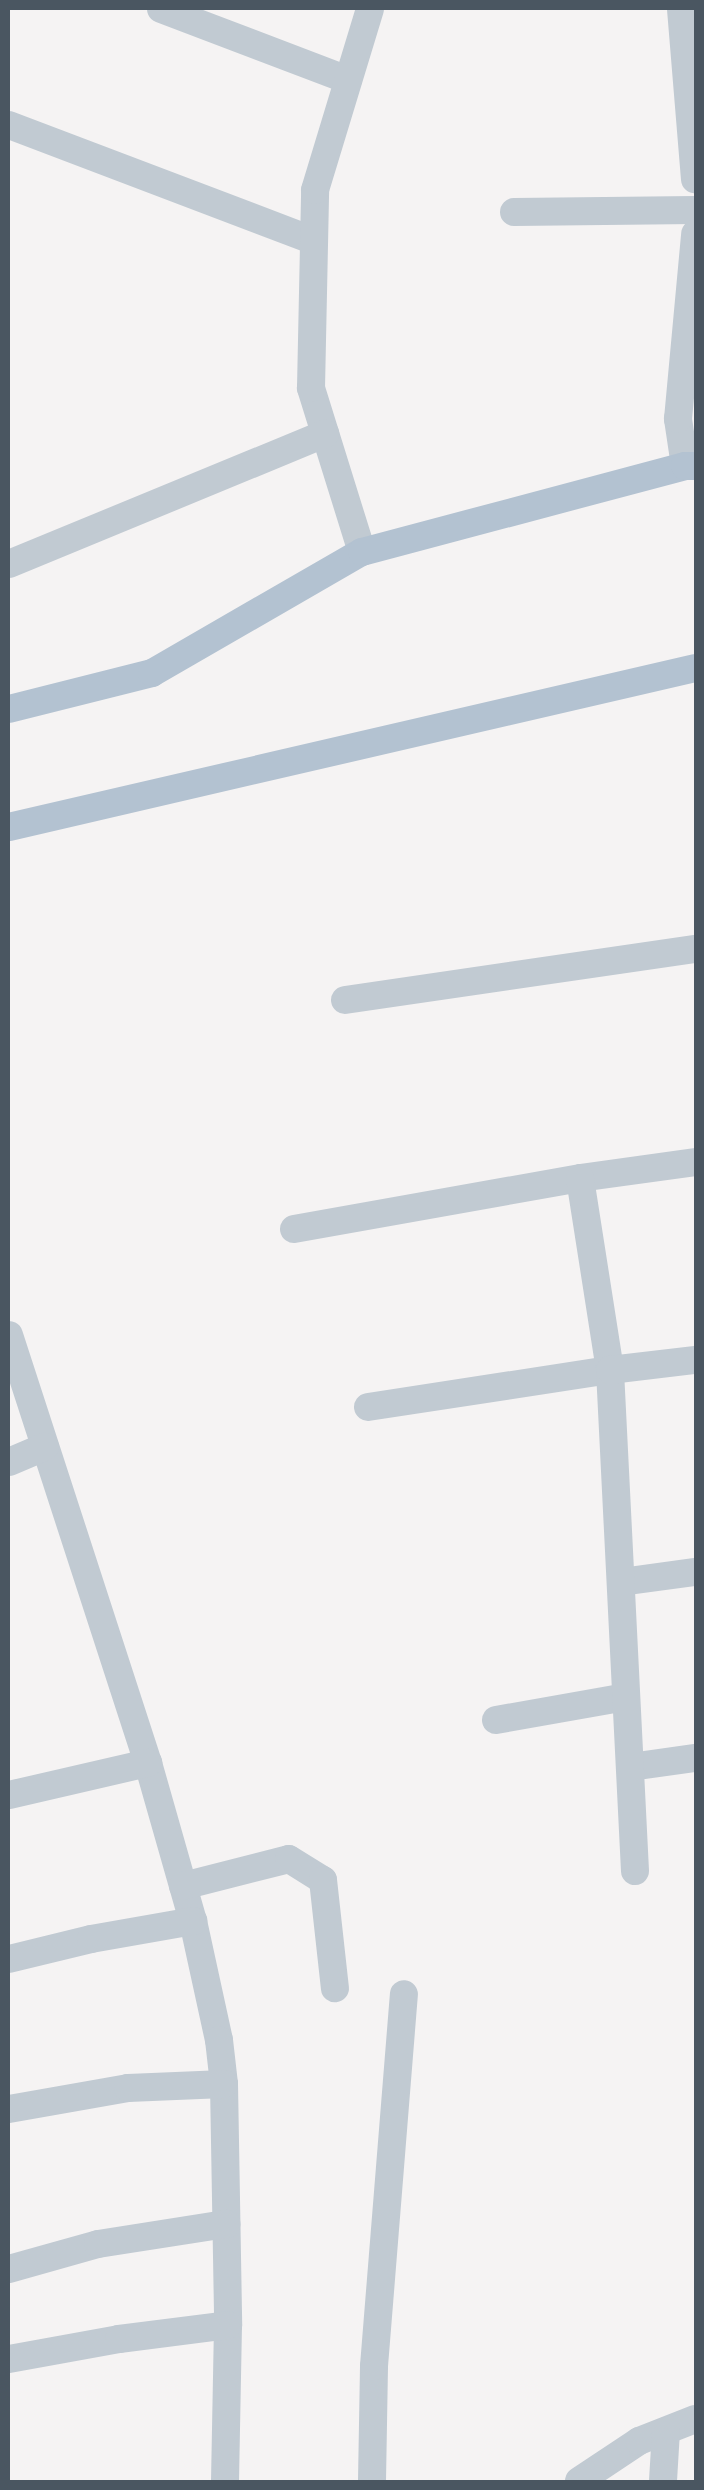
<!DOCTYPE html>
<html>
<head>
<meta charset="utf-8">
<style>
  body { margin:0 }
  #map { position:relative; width:704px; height:2490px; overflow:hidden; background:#f5f3f3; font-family:Quicksand,sans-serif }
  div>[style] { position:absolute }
  .minor>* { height:28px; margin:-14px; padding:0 14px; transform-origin:14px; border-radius:14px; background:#c1cad2 }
  .major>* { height:28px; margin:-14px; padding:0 14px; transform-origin:14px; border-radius:14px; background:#b3c2d1 }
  span { translate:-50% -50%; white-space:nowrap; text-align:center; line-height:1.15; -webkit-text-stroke:5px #fff; paint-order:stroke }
  .frame { position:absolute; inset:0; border:10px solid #4a5661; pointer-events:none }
</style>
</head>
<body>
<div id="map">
  <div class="minor">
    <div style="left:161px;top:9px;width:200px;rotate:20.8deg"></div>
    <div style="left:681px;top:9px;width:171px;rotate:85.3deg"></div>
    <div style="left:9px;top:125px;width:326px;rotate:20.8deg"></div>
    <div style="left:514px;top:212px;width:181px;rotate:-0.6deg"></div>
    <div style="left:685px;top:466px;width:48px;rotate:-98.5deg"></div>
    <div style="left:678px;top:419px;width:186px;rotate:-84.7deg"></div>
    <div style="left:362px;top:552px;width:172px;rotate:-107.3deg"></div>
    <div style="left:311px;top:388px;width:198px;rotate:-88.8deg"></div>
    <div style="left:315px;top:190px;width:189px;rotate:-73.1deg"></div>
    <div style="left:9px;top:564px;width:342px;rotate:-22.4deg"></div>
    <div style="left:345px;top:1000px;width:354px;rotate:-8.3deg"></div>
    <div style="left:294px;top:1229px;width:291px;rotate:-10.1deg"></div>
    <div style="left:580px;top:1178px;width:116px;rotate:-7.9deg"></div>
    <div style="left:9px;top:1335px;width:450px;rotate:72deg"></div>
    <div style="left:148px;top:1763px;width:164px;rotate:74.1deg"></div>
    <div style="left:193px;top:1921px;width:122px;rotate:77.7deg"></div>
    <div style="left:219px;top:2040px;width:44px;rotate:83.5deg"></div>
    <div style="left:224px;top:2084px;width:241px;rotate:89deg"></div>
    <div style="left:228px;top:2325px;width:156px;rotate:91.1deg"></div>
    <div style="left:368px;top:1407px;width:245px;rotate:-8.7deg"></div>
    <div style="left:610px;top:1370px;width:194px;rotate:-98.9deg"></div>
    <div style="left:9px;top:1462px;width:39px;rotate:-23deg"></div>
    <div style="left:621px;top:1582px;width:75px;rotate:-7.7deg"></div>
    <div style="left:496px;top:1720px;width:132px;rotate:-10deg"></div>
    <div style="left:630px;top:1767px;width:66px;rotate:-7.9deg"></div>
    <div style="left:9px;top:1795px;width:143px;rotate:-13deg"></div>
    <div style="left:635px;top:1871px;width:502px;rotate:-92.86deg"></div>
    <div style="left:610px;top:1370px;width:86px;rotate:-6.7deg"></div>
    <div style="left:183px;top:1886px;width:109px;rotate:-14.3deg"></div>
    <div style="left:289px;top:1859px;width:40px;rotate:32deg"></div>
    <div style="left:323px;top:1880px;width:109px;rotate:83.7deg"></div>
    <div style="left:9px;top:1959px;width:84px;rotate:-13.7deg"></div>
    <div style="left:91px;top:1939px;width:104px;rotate:-10deg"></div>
    <div style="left:9px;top:2109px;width:121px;rotate:-10deg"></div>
    <div style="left:128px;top:2088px;width:96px;rotate:-2.4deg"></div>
    <div style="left:9px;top:2269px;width:92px;rotate:-15.7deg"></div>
    <div style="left:98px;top:2244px;width:130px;rotate:-8.9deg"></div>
    <div style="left:9px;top:2359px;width:112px;rotate:-10.3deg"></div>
    <div style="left:119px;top:2339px;width:110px;rotate:-7.3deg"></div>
    <div style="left:372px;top:2481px;width:115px;rotate:-89deg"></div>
    <div style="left:374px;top:2366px;width:373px;rotate:-85.4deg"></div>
    <div style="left:579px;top:2481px;width:72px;rotate:-33.7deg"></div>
    <div style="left:639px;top:2441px;width:60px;rotate:-21.4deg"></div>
    <div style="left:663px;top:2481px;width:50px;rotate:-86.6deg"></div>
  </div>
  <div class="major">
    <div style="left:9px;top:709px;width:147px;rotate:-14.1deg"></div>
    <div style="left:152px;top:673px;width:242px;rotate:-30deg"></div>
    <div style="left:362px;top:552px;width:334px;rotate:-14.9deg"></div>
    <div style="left:685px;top:466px;width:10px"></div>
    <div style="left:9px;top:827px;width:704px;rotate:-13.05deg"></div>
  </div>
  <div class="frame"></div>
</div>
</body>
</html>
